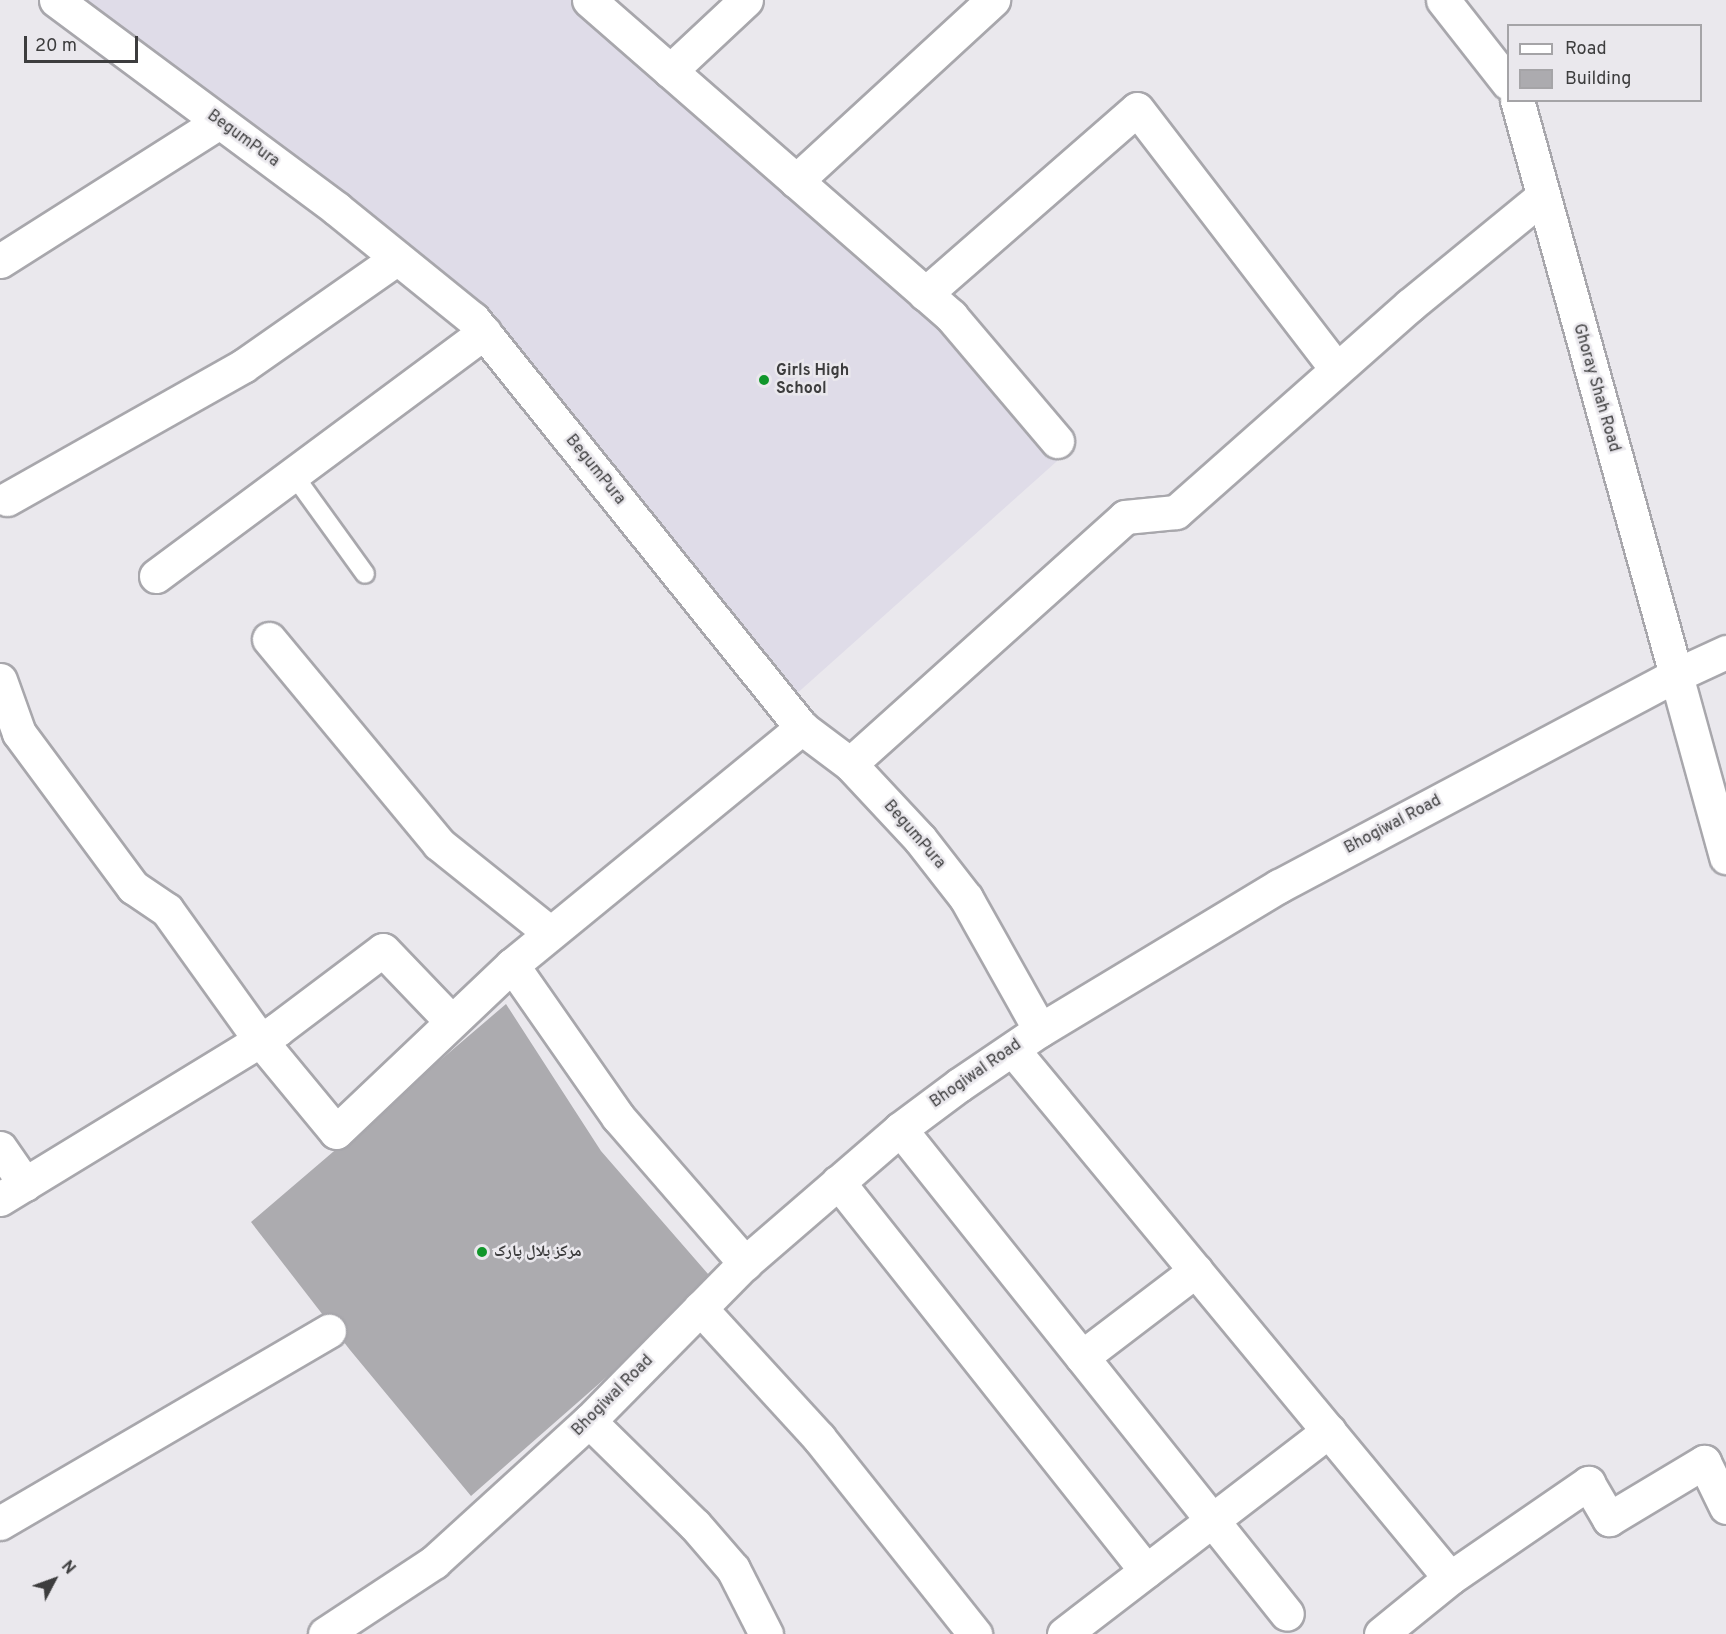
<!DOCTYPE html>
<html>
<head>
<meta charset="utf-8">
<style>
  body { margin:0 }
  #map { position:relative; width:1726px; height:1634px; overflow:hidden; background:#eae8ed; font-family:Overpass,"Noto Naskh Arabic",sans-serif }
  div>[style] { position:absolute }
  .built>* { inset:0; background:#dfdce8 }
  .building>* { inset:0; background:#acabaf }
  .roads { filter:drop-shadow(2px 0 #a8a7ac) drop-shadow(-2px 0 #a8a7ac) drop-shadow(0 2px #a8a7ac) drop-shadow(0 -2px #a8a7ac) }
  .service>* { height:18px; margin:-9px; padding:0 9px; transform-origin:9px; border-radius:9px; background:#fff }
  .minor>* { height:33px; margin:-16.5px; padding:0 16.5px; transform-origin:16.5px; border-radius:16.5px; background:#fff }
  .tertiary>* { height:33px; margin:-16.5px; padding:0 16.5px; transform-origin:16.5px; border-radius:16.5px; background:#fff }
  .secondary>* { height:33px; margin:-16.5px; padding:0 16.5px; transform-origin:16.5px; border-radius:16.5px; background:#fff }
  .dots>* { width:16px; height:16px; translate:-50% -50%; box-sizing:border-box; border:3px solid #eae8ed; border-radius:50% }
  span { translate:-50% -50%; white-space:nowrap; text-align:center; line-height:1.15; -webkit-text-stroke:5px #eae8ed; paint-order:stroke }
  .street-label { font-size:16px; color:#3d3d3e }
  .poi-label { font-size:16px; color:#3d3d3e; font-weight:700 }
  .left { translate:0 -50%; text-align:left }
  .legend { position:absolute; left:1507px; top:24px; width:195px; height:78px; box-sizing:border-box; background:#eae8ed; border:2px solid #a5a4a7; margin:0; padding:8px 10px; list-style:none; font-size:18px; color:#3d3d3e }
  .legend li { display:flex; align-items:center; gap:12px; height:30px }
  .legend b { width:30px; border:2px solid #a5a4a7 }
  .north { position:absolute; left:24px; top:1550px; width:60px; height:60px; -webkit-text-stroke:4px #eae8ed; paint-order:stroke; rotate:49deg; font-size:16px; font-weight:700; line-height:24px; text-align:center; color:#3d3d3e }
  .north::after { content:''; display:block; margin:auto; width:21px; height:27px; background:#3d3d3e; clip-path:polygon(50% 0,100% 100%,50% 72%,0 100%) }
  .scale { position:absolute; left:24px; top:36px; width:114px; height:27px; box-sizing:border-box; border:3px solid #3d3d3e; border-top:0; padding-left:8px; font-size:18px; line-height:21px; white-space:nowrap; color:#3d3d3e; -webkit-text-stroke:4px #eae8ed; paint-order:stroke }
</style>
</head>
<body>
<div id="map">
  <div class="built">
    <div style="clip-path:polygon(57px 0,589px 0,951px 316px,1065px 454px,784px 705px,473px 319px)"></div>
  </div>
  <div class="building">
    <div style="clip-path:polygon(506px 1004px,601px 1151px,715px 1282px,471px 1496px,350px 1350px,251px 1222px)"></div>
  </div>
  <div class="roads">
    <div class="service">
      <div style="left:293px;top:474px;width:123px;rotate:54.2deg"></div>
    </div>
    <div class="minor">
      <div style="left:56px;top:0;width:350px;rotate:36.6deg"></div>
      <div style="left:337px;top:209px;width:175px;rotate:39deg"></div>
      <div style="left:473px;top:319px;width:525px;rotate:51.19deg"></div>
      <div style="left:802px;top:728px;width:60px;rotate:36.9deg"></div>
      <div style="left:850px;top:764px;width:103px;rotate:47deg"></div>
      <div style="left:920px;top:839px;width:75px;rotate:52.1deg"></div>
      <div style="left:966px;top:898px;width:151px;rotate:60.7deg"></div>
      <div style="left:589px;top:0;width:481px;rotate:41.1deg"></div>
      <div style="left:951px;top:316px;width:164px;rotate:49.7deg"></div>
      <div style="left:670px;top:71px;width:104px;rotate:-43.1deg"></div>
      <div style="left:796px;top:181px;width:268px;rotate:-42.6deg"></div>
      <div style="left:0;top:261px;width:259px;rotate:-32.4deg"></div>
      <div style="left:925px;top:294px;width:281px;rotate:-41.1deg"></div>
      <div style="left:1137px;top:109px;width:327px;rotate:52.5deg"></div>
      <div style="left:7px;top:499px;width:271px;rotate:-29.4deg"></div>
      <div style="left:243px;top:366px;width:188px;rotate:-35deg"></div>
      <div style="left:156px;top:576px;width:409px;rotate:-36.6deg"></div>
      <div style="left:269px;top:639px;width:266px;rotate:50.3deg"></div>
      <div style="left:439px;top:844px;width:141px;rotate:38.7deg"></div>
      <div style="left:0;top:680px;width:56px;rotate:70.3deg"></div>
      <div style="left:19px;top:733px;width:192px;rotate:53.5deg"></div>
      <div style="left:133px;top:887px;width:41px;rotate:34.1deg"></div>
      <div style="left:167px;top:910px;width:160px;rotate:54.4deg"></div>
      <div style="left:260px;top:1040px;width:119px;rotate:50.4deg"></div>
      <div style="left:336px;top:1132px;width:243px;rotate:-43.5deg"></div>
      <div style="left:512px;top:965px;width:185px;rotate:55.1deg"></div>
      <div style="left:618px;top:1117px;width:194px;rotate:49deg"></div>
      <div style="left:850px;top:764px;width:370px;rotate:-41.9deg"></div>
      <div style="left:1125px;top:517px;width:51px;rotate:-5.6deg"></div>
      <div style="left:1176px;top:512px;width:312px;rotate:-41.5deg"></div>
      <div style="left:1410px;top:305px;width:172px;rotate:-39.3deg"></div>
      <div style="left:512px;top:965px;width:375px;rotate:-39.3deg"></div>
      <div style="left:1013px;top:1050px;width:685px;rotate:50.39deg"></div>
      <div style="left:900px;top:1129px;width:620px;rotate:51.41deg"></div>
      <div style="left:0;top:1148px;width:44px;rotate:55.2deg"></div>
      <div style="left:838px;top:1182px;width:496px;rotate:51.6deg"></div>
      <div style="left:0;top:1199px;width:326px;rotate:-31.4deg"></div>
      <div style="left:278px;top:1029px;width:131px;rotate:-37deg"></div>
      <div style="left:383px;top:950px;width:98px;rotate:46.2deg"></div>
      <div style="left:700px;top:1308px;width:176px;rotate:47.5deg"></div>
      <div style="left:819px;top:1438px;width:251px;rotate:51.5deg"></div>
      <div style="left:1082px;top:1357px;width:143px;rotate:-37.3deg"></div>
      <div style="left:589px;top:1421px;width:148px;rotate:44.5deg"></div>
      <div style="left:695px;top:1525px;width:58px;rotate:49.2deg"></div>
      <div style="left:733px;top:1569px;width:73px;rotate:63.1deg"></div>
      <div style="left:0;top:1523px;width:381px;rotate:-30.3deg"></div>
      <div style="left:1064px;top:1634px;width:334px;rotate:-37.5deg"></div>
      <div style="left:1381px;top:1634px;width:89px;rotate:-39.1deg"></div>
      <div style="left:1450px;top:1578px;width:168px;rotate:-34.5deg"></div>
      <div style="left:1588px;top:1483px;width:42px;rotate:59.7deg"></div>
      <div style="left:1609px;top:1519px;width:111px;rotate:-31deg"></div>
      <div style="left:1704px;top:1462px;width:50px;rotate:63.9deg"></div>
    </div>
    <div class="tertiary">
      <div style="left:1676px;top:675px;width:189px;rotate:74.6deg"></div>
    </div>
    <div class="secondary">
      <div style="left:1443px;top:0;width:105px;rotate:51.9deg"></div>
      <div style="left:1517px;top:100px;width:597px;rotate:74.54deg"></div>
      <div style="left:325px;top:1634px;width:131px;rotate:-33.4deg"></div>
      <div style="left:434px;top:1562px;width:210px;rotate:-42.3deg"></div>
      <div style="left:589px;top:1421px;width:222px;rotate:-45.4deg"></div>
      <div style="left:745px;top:1263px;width:205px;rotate:-40.8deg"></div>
      <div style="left:900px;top:1129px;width:74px;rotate:-36.7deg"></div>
      <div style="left:959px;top:1085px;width:98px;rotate:-34.2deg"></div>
      <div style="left:1040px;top:1030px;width:279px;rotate:-31.1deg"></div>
      <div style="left:1279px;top:886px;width:450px;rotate:-28deg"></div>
      <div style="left:1676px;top:675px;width:55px;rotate:-24.7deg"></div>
    </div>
  </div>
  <div class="dots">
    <div style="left:764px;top:380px;background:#10962a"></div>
    <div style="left:482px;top:1252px;background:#10962a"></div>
  </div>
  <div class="street-label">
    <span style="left:243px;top:139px;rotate:36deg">BegumPura</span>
    <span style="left:1596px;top:388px;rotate:74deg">Ghoray Shah Road</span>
    <span style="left:595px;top:470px;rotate:51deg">BegumPura</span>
    <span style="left:1393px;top:825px;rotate:-28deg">Bhogiwal Road</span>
    <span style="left:914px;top:835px;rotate:49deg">BegumPura</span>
    <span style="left:976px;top:1074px;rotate:-35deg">Bhogiwal Road</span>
    <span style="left:613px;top:1396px;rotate:-45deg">Bhogiwal Road</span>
  </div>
  <div class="poi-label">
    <span class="left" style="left:776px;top:380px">Girls High<br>School</span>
    <span class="left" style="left:494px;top:1252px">مرکز بلال پارک</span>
  </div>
  <ul class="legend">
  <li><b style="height:8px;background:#fff"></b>Road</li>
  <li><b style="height:16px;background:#acabaf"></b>Building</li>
  </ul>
  <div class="north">N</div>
  <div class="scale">20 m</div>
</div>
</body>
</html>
